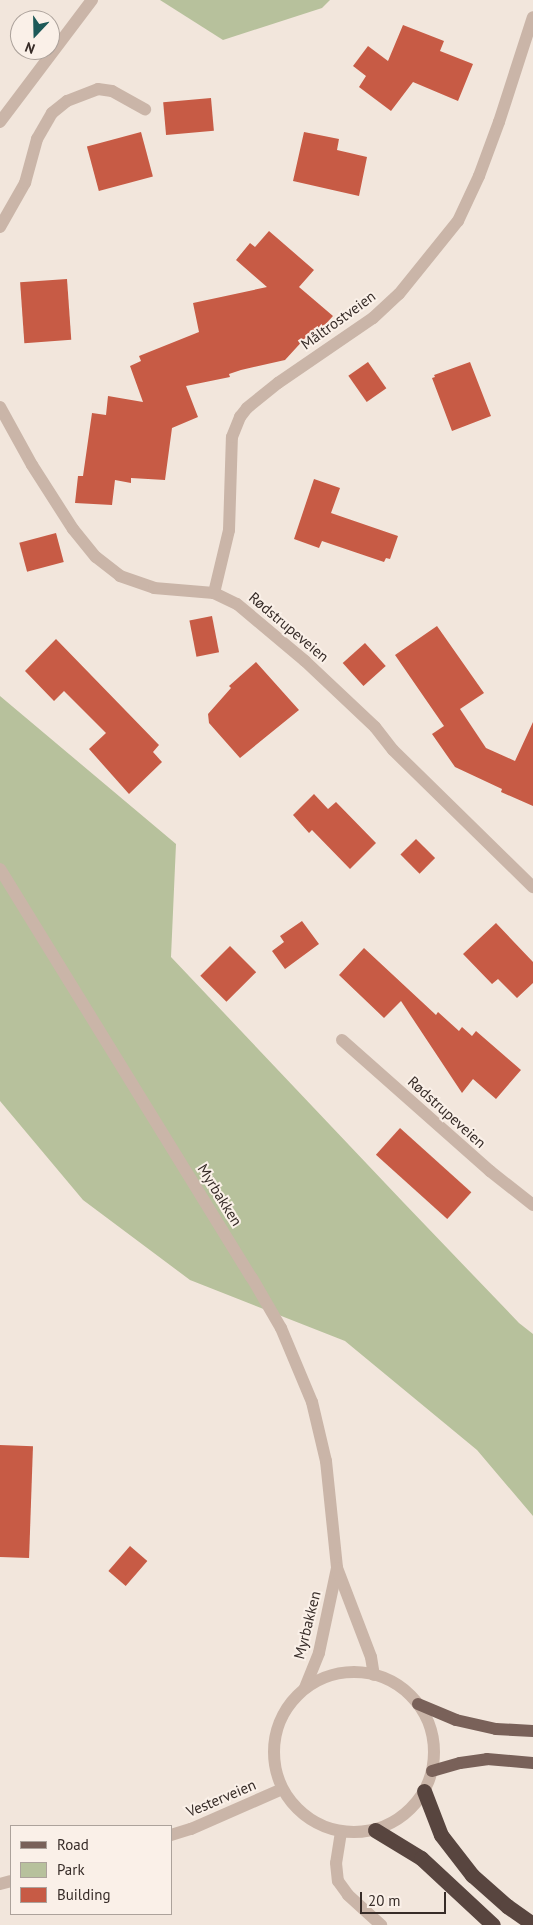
<!DOCTYPE html>
<html>
<head>
<meta charset="utf-8">
<style>
  body { margin:0 }
  #map { position:relative; width:533px; height:1925px; overflow:hidden; background:#f2e6dc; font-family:"PT Sans",sans-serif }
  div>[style] { position:absolute }
  .green>* { inset:0; background:#b7c19c }
  .building>* { inset:0; background:#c75b45; transform-origin:0 0 }
  .minor>* { height:12px; margin:-6px; padding:0 6px; transform-origin:6px; border-radius:6px; background:#cab5a8 }
  .minor>.ring { margin:-6px; padding:0; box-sizing:content-box; background:none; border:12px solid #cab5a8; border-radius:50% }
  .major>* { height:12px; margin:-6px; padding:0 6px; transform-origin:6px; border-radius:6px; background:#796159 }
  .highway>* { height:15px; margin:-7.5px; padding:0 7.5px; transform-origin:7.5px; border-radius:7.5px; background:#58453f }
  span { translate:-50% -50%; white-space:nowrap; text-align:center; line-height:1.15; -webkit-text-stroke:4px #faf0e8; paint-order:stroke }
  .street-label { font-size:15px; color:#372c28 }
  .legend { position:absolute; left:10px; top:1825px; width:162px; height:90px; box-sizing:border-box; background:#faf0e8; border:1px solid #aca29b; margin:0; padding:6px 9px; list-style:none; font-size:15px; color:#372c28 }
  .legend li { display:flex; align-items:center; gap:10px; height:25px }
  .legend b { width:25px; border:1px solid #aca29b }
  .north { position:absolute; left:10px; top:10px; width:50px; height:50px; box-sizing:border-box; background:#faf0e8; border:1px solid #aca29b; border-radius:50%; rotate:201deg; font-size:14px; font-weight:700; line-height:20px; text-align:center; color:#372c28 }
  .north::after { content:''; display:block; margin:auto; width:18px; height:22px; background:#1d5958; clip-path:polygon(50% 0,100% 100%,50% 72%,0 100%) }
  .scale { position:absolute; left:360px; top:1892px; width:86px; height:22px; box-sizing:border-box; border:2px solid #372c28; border-top:0; padding-left:6px; font-size:15px; line-height:18px; white-space:nowrap; color:#372c28; -webkit-text-stroke:4px #faf0e8; paint-order:stroke }
</style>
</head>
<body>
<div id="map">
  <div class="green">
    <div style="clip-path:polygon(160px 0,330px 0,322px 8px,223px 40px)"></div>
    <div style="clip-path:polygon(0 696px,176px 844px,171px 957px,403px 1202px,519px 1323px,533px 1334px,533px 1516px,477px 1450px,345px 1341px,190px 1280px,83px 1200px,0 1101px)"></div>
  </div>
  <div class="building">
    <div style="clip-path:polygon(403px 25px,444px 41px,440px 51px,473px 64px,458px 101px,413px 82px,391px 111px,359px 87px,366px 76px,353px 66px,368px 46px,388px 61px)"></div>
    <div style="left:211px;top:98px;width:33px;height:48px;rotate:85deg"></div>
    <div style="left:141px;top:132px;width:46px;height:56px;rotate:75deg"></div>
    <div style="clip-path:polygon(304px 132px,339px 139px,337px 150px,367px 157px,359px 196px,293px 181px)"></div>
    <div style="clip-path:polygon(269px 231px,314px 270px,299px 287px,333px 316px,312px 339px,307px 336px,285px 360px,241px 370px,229px 374px,230px 377px,186px 386px,198px 417px,172px 428px,165px 480px,131px 478px,131px 483px,115px 480px,112px 505px,75px 503px,78px 476px,83px 476px,92px 413px,106px 415px,108px 396px,143px 402px,130px 366px,141px 361px,139px 356px,199px 332px,193px 303px,267px 287px,236px 260px,250px 243px,255px 247px)"></div>
    <div style="left:67px;top:279px;width:61px;height:47px;rotate:86deg"></div>
    <div style="left:368px;top:362px;width:32px;height:24px;rotate:55deg"></div>
    <div style="clip-path:polygon(470px 362px,491px 416px,452px 431px,432px 378px,435px 377px,434px 375px)"></div>
    <div style="clip-path:polygon(314px 479px,340px 488px,331px 513px,398px 536px,390px 559px,386px 558px,384px 562px,322px 541px,319px 548px,294px 539px)"></div>
    <div style="left:56px;top:533px;width:30px;height:38px;rotate:75deg"></div>
    <div style="left:212px;top:616px;width:37px;height:23px;rotate:79deg"></div>
    <div style="clip-path:polygon(437px 626px,484px 693px,460px 709px,486px 748px,515px 761px,533px 722px,533px 806px,501px 792px,502px 789px,455px 767px,432px 734px,444px 726px,395px 655px)"></div>
    <div style="clip-path:polygon(56px 639px,159px 745px,153px 752px,162px 762px,129px 794px,89px 749px,106px 733px,64px 691px,54px 701px,25px 671px)"></div>
    <div style="left:365px;top:643px;width:31px;height:30px;rotate:48deg"></div>
    <div style="clip-path:polygon(256px 662px,299px 710px,240px 758px,209px 723px,208px 714px,231px 688px,229px 686px)"></div>
    <div style="clip-path:polygon(314px 794px,328px 809px,336px 802px,376px 843px,350px 869px,312px 830px,309px 833px,293px 815px)"></div>
    <div style="left:416px;top:839px;width:27px;height:22px;rotate:45deg"></div>
    <div style="clip-path:polygon(302px 921px,319px 944px,285px 969px,272px 951px,284px 942px,280px 936px)"></div>
    <div style="clip-path:polygon(496px 923px,533px 962px,533px 983px,517px 998px,498px 979px,492px 984px,463px 954px)"></div>
    <div style="left:230px;top:946px;width:37px;height:42px;rotate:45deg"></div>
    <div style="clip-path:polygon(364px 948px,436px 1015px,438px 1012px,459px 1031px,462px 1027px,472px 1036px,476px 1031px,521px 1070px,496px 1099px,473px 1079px,462px 1093px,401px 1001px,384px 1018px,339px 975px)"></div>
    <div style="left:400px;top:1128px;width:96px;height:36px;rotate:42deg"></div>
    <div style="left:0;top:1445px;width:33px;height:112px;rotate:2deg"></div>
    <div style="left:130px;top:1546px;width:23px;height:33px;rotate:41deg"></div>
  </div>
  <div class="minor">
    <div style="left:0;top:122px;width:153px;rotate:-53deg"></div>
    <div style="left:0;top:227px;width:51px;rotate:-60.4deg"></div>
    <div style="left:25px;top:183px;width:46px;rotate:-74.7deg"></div>
    <div style="left:37px;top:139px;width:30px;rotate:-60deg"></div>
    <div style="left:52px;top:113px;width:19px;rotate:-39deg"></div>
    <div style="left:67px;top:101px;width:33px;rotate:-21deg"></div>
    <div style="left:98px;top:89px;width:14px;rotate:8deg"></div>
    <div style="left:112px;top:91px;width:38px;rotate:29deg"></div>
    <div style="left:0;top:407px;width:66px;rotate:61.1deg"></div>
    <div style="left:32px;top:465px;width:76px;rotate:57.4deg"></div>
    <div style="left:73px;top:529px;width:36px;rotate:51deg"></div>
    <div style="left:96px;top:557px;width:31px;rotate:38deg"></div>
    <div style="left:120px;top:576px;width:36px;rotate:19deg"></div>
    <div style="left:154px;top:588px;width:60px;rotate:4.8deg"></div>
    <div style="left:214px;top:593px;width:25px;rotate:26deg"></div>
    <div style="left:237px;top:604px;width:89px;rotate:40deg"></div>
    <div style="left:305px;top:661px;width:96px;rotate:43.3deg"></div>
    <div style="left:375px;top:727px;width:29px;rotate:52deg"></div>
    <div style="left:393px;top:750px;width:196px;rotate:44.4deg"></div>
    <div style="left:214px;top:593px;width:65px;rotate:-76.6deg"></div>
    <div style="left:229px;top:530px;width:93px;rotate:-88.2deg"></div>
    <div style="left:232px;top:437px;width:22px;rotate:-68deg"></div>
    <div style="left:240px;top:417px;width:11px;rotate:-52deg"></div>
    <div style="left:247px;top:408px;width:40px;rotate:-39deg"></div>
    <div style="left:278px;top:383px;width:115px;rotate:-34.4deg"></div>
    <div style="left:373px;top:318px;width:35px;rotate:-43deg"></div>
    <div style="left:399px;top:294px;width:94px;rotate:-51.1deg"></div>
    <div style="left:458px;top:221px;width:50px;rotate:-65deg"></div>
    <div style="left:479px;top:176px;width:58px;rotate:-69.7deg"></div>
    <div style="left:499px;top:122px;width:110px;rotate:-72.1deg"></div>
    <div style="left:0;top:869px;width:480px;rotate:58.4deg"></div>
    <div style="left:252px;top:1278px;width:58px;rotate:59.9deg"></div>
    <div style="left:281px;top:1328px;width:80px;rotate:67.3deg"></div>
    <div style="left:312px;top:1402px;width:61px;rotate:76.7deg"></div>
    <div style="left:326px;top:1461px;width:108px;rotate:84.1deg"></div>
    <div style="left:337px;top:1568px;width:87px;rotate:102deg"></div>
    <div style="left:319px;top:1653px;width:38px;rotate:112deg"></div>
    <div style="left:342px;top:1040px;width:198px;rotate:41.5deg"></div>
    <div style="left:490px;top:1171px;width:55px;rotate:38.3deg"></div>
    <div style="left:337px;top:1568px;width:95px;rotate:69.1deg"></div>
    <div style="left:371px;top:1657px;width:18px;rotate:81deg"></div>
    <div class="ring" style="left:274px;top:1672px;width:148px;height:148px"></div>
    <div style="left:341px;top:1832px;width:31px;rotate:99deg"></div>
    <div style="left:336px;top:1863px;width:18px;rotate:84deg"></div>
    <div style="left:338px;top:1881px;width:17px;rotate:54deg"></div>
    <div style="left:348px;top:1895px;width:45px;rotate:42.3deg"></div>
    <div style="left:171px;top:1835px;width:21px;rotate:-17deg"></div>
    <div style="left:191px;top:1829px;width:99px;rotate:-23.7deg"></div>
    <div style="left:0;top:1884px;width:11px;rotate:-15deg"></div>
  </div>
  <div class="major">
    <div style="left:418px;top:1704px;width:41px;rotate:22.8deg"></div>
    <div style="left:456px;top:1720px;width:41px;rotate:12.7deg"></div>
    <div style="left:496px;top:1729px;width:37px;rotate:3deg"></div>
    <div style="left:432px;top:1771px;width:29px;rotate:-16deg"></div>
    <div style="left:460px;top:1763px;width:27px;rotate:-8deg"></div>
    <div style="left:487px;top:1759px;width:46px;rotate:5deg"></div>
  </div>
  <div class="highway">
    <div style="left:424px;top:1791px;width:47px;rotate:68.9deg"></div>
    <div style="left:441px;top:1835px;width:51px;rotate:52.2deg"></div>
    <div style="left:472px;top:1875px;width:47px;rotate:41.5deg"></div>
    <div style="left:507px;top:1906px;width:32px;rotate:35deg"></div>
    <div style="left:375px;top:1830px;width:54px;rotate:31.3deg"></div>
    <div style="left:421px;top:1858px;width:98px;rotate:42.9deg"></div>
  </div>
  <div class="street-label">
    <span style="left:338px;top:320px;rotate:-36deg">Måltrostveien</span>
    <span style="left:289px;top:627px;rotate:40deg">Rødstrupeveien</span>
    <span style="left:447px;top:1112px;rotate:42deg">Rødstrupeveien</span>
    <span style="left:220px;top:1195px;rotate:58deg">Myrbakken</span>
    <span style="left:307px;top:1625px;rotate:-76deg">Myrbakken</span>
    <span style="left:221px;top:1798px;rotate:-23deg">Vesterveien</span>
  </div>
  <ul class="legend">
  <li><b style="height:6px;background:#796159"></b>Road</li>
  <li><b style="height:14px;background:#b7c19c"></b>Park</li>
  <li><b style="height:14px;background:#c75b45"></b>Building</li>
  </ul>
  <div class="north">N</div>
  <div class="scale">20 m</div>
</div>
</body>
</html>
